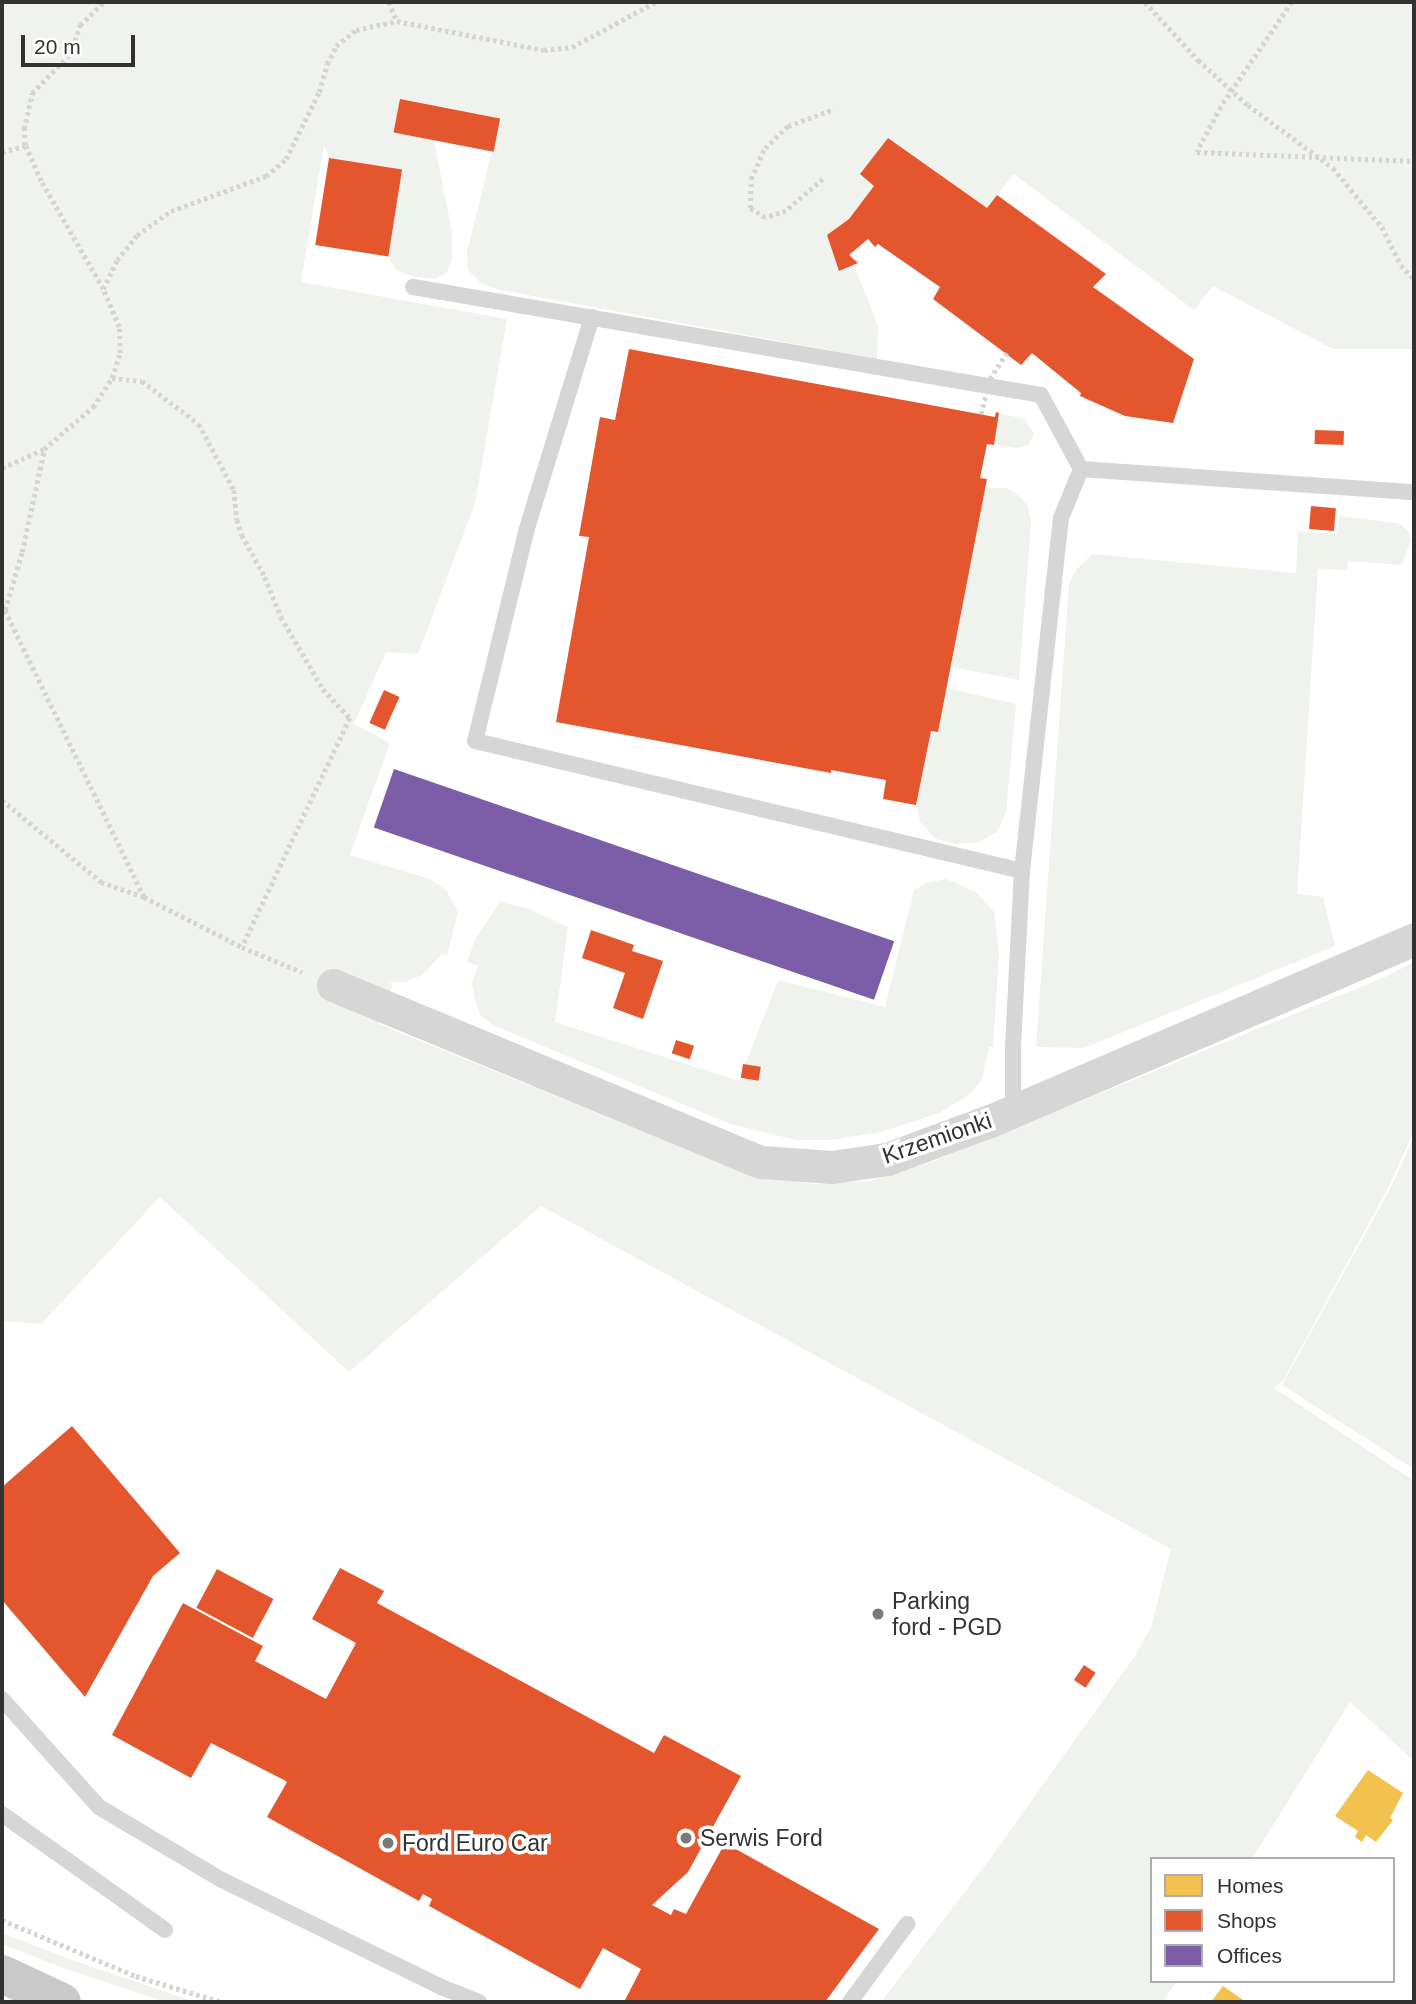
<!DOCTYPE html>
<html>
<head>
<meta charset="utf-8">
<style>
  body { margin:0 }
  #map { position:relative; width:1416px; height:2004px; overflow:hidden; background:#fff; font-family:Helvetica,sans-serif }
  div>[style] { position:absolute }
  .green>* { inset:0; background:#f0f3ed }
  .homes>* { inset:0; background:#f2c14e }
  .shops>* { inset:0; background:#e4572e; transform-origin:0 0 }
  .offices>* { inset:0; background:#7b5ea7; transform-origin:0 0 }
  .path>* { height:4.5px; margin-top:-2.25px; transform-origin:0; background:repeating-linear-gradient(90deg,#d4d4d4 0 3.5px,transparent 0 7px) }
  .lane>* { height:16px; margin:-8px; padding:0 8px; transform-origin:8px; border-radius:8px; background:#d6d6d6 }
  .street>* { height:33px; margin:-16.5px; padding:0 16.5px; transform-origin:16.5px; border-radius:16.5px; background:#d6d6d6 }
  .primary>* { height:38px; margin:-19px; padding:0 19px; transform-origin:19px; border-radius:19px; background:#c9c9c9 }
  .path-bridge>* { height:4.5px; margin-top:-2.25px; transform-origin:0; background:repeating-linear-gradient(90deg,#d4d4d4 0 3.5px,transparent 0 7px) }
  .dots>* { width:19px; height:19px; translate:-50% -50%; box-sizing:border-box; border:4px solid #fff; border-radius:50% }
  span { translate:-50% -50%; white-space:nowrap; text-align:center; line-height:1.15; -webkit-text-stroke:7px #fff; paint-order:stroke }
  .street-label { font-size:23px; color:#323232 }
  .poi-label { font-size:23px; color:#323232 }
  .left { translate:0 -50%; text-align:left }
  .frame { position:absolute; inset:0; border:4px solid #323232; pointer-events:none }
  .legend { position:absolute; left:1150px; top:1857px; width:245px; height:126px; box-sizing:border-box; background:#fff; border:2px solid #adadad; margin:0; padding:9px 12px; list-style:none; font-size:21px; color:#323232 }
  .legend li { display:flex; align-items:center; gap:14px; height:35px }
  .legend b { width:35px; border:2px solid #adadad }
  .scale { position:absolute; left:21px; top:35px; width:114px; height:32px; box-sizing:border-box; border:4px solid #323232; border-top:0; padding-left:9px; font-size:21px; line-height:24px; white-space:nowrap; color:#323232; -webkit-text-stroke:5px #fff; paint-order:stroke }
</style>
</head>
<body>
<div id="map">
  <div class="green">
    <div style="clip-path:polygon(2px 2px,1414px 2px,1414px 349px,1333px 349px,1213px 286px,1194px 310px,1014px 174px,987px 208px,889px 138px,861px 174px,874px 186px,849px 219px,827px 235px,839px 270px,854px 265px,878px 326px,877px 359px,500px 290px,482px 284px,468px 270px,467px 252px,500px 118px,401px 99px,395px 133px,434px 140px,452px 232px,452px 260px,447px 272px,435px 279px,415px 277px,396px 270px,388px 257px,401px 170px,329px 158px,324px 145px,301px 282px,507px 319px,475px 504px,418px 654px,386px 652px,354px 724px,390px 743px,350px 855px,430px 879px,446px 890px,458px 912px,447px 955px,442px 954px,422px 975px,406px 982px,389px 982px,393px 984px,379px 1024px,749px 1175px,814px 1184px,871px 1181px,934px 1161px,1385px 977px,1414px 962px,1414px 1131px,1389px 1186px,1283px 1381px,1274px 1388px,1414px 1481px,1414px 1761px,1350px 1702px,1252px 1859px,1152px 1859px,1152px 1981px,1176px 1981px,1163px 2002px,881px 2002px,992px 1856px,1136px 1654px,1151px 1627px,1171px 1549px,541px 1206px,349px 1372px,160px 1197px,41px 1324px,2px 1321px)"></div>
    <div style="clip-path:polygon(999px 413px,1024px 419px,1034px 433px,1029px 445px,1017px 448px,994px 445px)"></div>
    <div style="clip-path:polygon(985px 488px,1008px 488px,1019px 496px,1027px 504px,1031px 522px,1019px 680px,951px 667px)"></div>
    <div style="clip-path:polygon(1339px 516px,1398px 523px,1408px 531px,1411px 540px,1402px 565px,1348px 561px,1347px 570px,1318px 569px,1297px 894px,1323px 897px,1335px 946px,1084px 1048px,1036px 1047px,1069px 584px,1076px 570px,1092px 554px,1296px 573px,1298px 531px,1337px 534px)"></div>
    <div style="clip-path:polygon(947px 688px,1016px 704px,1006px 812px,998px 831px,979px 842px,956px 844px,936px 839px,920px 822px,916px 805px,931px 731px,938px 732px)"></div>
    <div style="clip-path:polygon(946px 879px,976px 892px,994px 912px,999px 953px,993px 1047px,989px 1047px,982px 1080px,970px 1094px,939px 1113px,881px 1132px,830px 1140px,796px 1140px,730px 1124px,495px 1026px,481px 1016px,475px 1000px,472px 983px,478px 966px,467px 962px,475px 939px,500px 902px,527px 908px,568px 927px,555px 1022px,739px 1081px,778px 980px,885px 1007px,914px 890px,926px 883px)"></div>
    <div style="clip-path:polygon(1414px 1136px,1414px 1469px,1282px 1385px,1391px 1187px)"></div>
    <div style="clip-path:polygon(2px 1933px,72px 1960px,195px 2002px,165px 2002px,66px 1969px,2px 1944px)"></div>
  </div>
  <div class="homes">
    <div style="clip-path:polygon(1368px 1770px,1403px 1793px,1390px 1818px,1393px 1820px,1376px 1842px,1366px 1835px,1362px 1842px,1355px 1837px,1358px 1831px,1335px 1816px)"></div>
    <div style="clip-path:polygon(1223px 1986px,1246px 2002px,1211px 2002px)"></div>
  </div>
  <div class="shops">
    <div style="left:400px;top:99px;width:102px;height:34px;rotate:11deg"></div>
    <div style="clip-path:polygon(888px 138px,987px 208px,997px 195px,1106px 274px,1093px 287px,1194px 359px,1173px 423px,1125px 416px,1080px 396px,1081px 393px,1032px 353px,1021px 365px,933px 299px,940px 287px,878px 244px,875px 247px,868px 239px,849px 255px,858px 263px,839px 271px,827px 235px,849px 219px,874px 186px,860px 174px)"></div>
    <div style="left:329px;top:158px;width:74px;height:88px;rotate:9deg"></div>
    <div style="clip-path:polygon(629px 349px,995px 417px,996px 412px,999px 413px,994px 445px,987px 444px,980px 478px,987px 479px,938px 732px,931px 731px,916px 805px,883px 799px,886px 780px,831px 770px,831px 773px,556px 722px,589px 537px,579px 536px,600px 417px,615px 420px)"></div>
    <div style="left:1315px;top:430px;width:29px;height:14px;rotate:2deg"></div>
    <div style="left:1311px;top:506px;width:25px;height:23px;rotate:5deg"></div>
    <div style="left:384px;top:690px;width:17px;height:36px;rotate:24deg"></div>
    <div style="clip-path:polygon(591px 930px,634px 945px,632px 951px,663px 961px,643px 1019px,613px 1008px,625px 973px,582px 958px)"></div>
    <div style="left:676px;top:1040px;width:19px;height:14px;rotate:18deg"></div>
    <div style="left:743px;top:1064px;width:18px;height:14px;rotate:9deg"></div>
    <div style="clip-path:polygon(72px 1426px,180px 1553px,153px 1576px,85px 1697px,2px 1600px,2px 1487px)"></div>
    <div style="clip-path:polygon(340px 1568px,384px 1591px,377px 1603px,654px 1753px,664px 1735px,741px 1776px,688px 1872px,652px 1905px,671px 1915px,674px 1909px,686px 1914px,725px 1843px,879px 1929px,825px 2002px,630px 2002px,625px 2000px,641px 1969px,603px 1948px,580px 1989px,429px 1906px,432px 1899px,423px 1894px,419px 1901px,267px 1817px,287px 1782px,284px 1780px,211px 1743px,191px 1778px,112px 1735px,183px 1603px,263px 1646px,255px 1661px,326px 1699px,356px 1643px,312px 1619px)"></div>
    <div style="left:217px;top:1569px;width:64px;height:44px;rotate:28deg"></div>
    <div style="left:1084px;top:1665px;width:14px;height:18px;rotate:34deg"></div>
  </div>
  <div class="offices">
    <div style="left:394px;top:769px;width:529px;height:62px;rotate:19deg"></div>
  </div>
  <div class="path">
    <div style="left:389px;top:2px;width:21px;rotate:67deg"></div>
    <div style="left:1145px;top:2px;width:79px;rotate:47.6deg"></div>
    <div style="left:1198px;top:60px;width:67px;rotate:42deg"></div>
    <div style="left:1248px;top:105px;width:106px;rotate:36.5deg"></div>
    <div style="left:1333px;top:168px;width:77px;rotate:50.3deg"></div>
    <div style="left:1382px;top:227px;width:42px;rotate:63.4deg"></div>
    <div style="left:1401px;top:265px;width:19px;rotate:47deg"></div>
    <div style="left:1292px;top:2px;width:127px;rotate:124.1deg"></div>
    <div style="left:1221px;top:107px;width:51px;rotate:118.1deg"></div>
    <div style="left:1197px;top:152px;width:217px;rotate:2.4deg"></div>
    <div style="left:2px;top:152px;width:24px;rotate:-15deg"></div>
    <div style="left:823px;top:179px;width:49px;rotate:139.1deg"></div>
    <div style="left:786px;top:211px;width:22px;rotate:162deg"></div>
    <div style="left:765px;top:218px;width:18px;rotate:-146deg"></div>
    <div style="left:750px;top:208px;width:29px;rotate:-88deg"></div>
    <div style="left:751px;top:179px;width:34px;rotate:-66deg"></div>
    <div style="left:765px;top:148px;width:32px;rotate:-44deg"></div>
    <div style="left:788px;top:126px;width:49px;rotate:-20.3deg"></div>
    <div style="left:103px;top:289px;width:125px;rotate:-119.9deg"></div>
    <div style="left:41px;top:181px;width:39px;rotate:-114deg"></div>
    <div style="left:25px;top:145px;width:16px;rotate:-94deg"></div>
    <div style="left:24px;top:129px;width:37px;rotate:-77deg"></div>
    <div style="left:32px;top:93px;width:54px;rotate:-45.7deg"></div>
    <div style="left:70px;top:54px;width:31px;rotate:-71deg"></div>
    <div style="left:80px;top:25px;width:33px;rotate:-44deg"></div>
    <div style="left:112px;top:378px;width:30px;rotate:6deg"></div>
    <div style="left:142px;top:381px;width:71px;rotate:37deg"></div>
    <div style="left:199px;top:424px;width:75px;rotate:62.1deg"></div>
    <div style="left:234px;top:490px;width:30px;rotate:84deg"></div>
    <div style="left:237px;top:520px;width:16px;rotate:72deg"></div>
    <div style="left:242px;top:535px;width:48px;rotate:61.3deg"></div>
    <div style="left:265px;top:577px;width:43px;rotate:68.2deg"></div>
    <div style="left:281px;top:617px;width:83px;rotate:59.7deg"></div>
    <div style="left:323px;top:689px;width:40px;rotate:47deg"></div>
    <div style="left:350px;top:718px;width:253px;rotate:115.2deg"></div>
    <div style="left:2px;top:468px;width:46px;rotate:-24.3deg"></div>
    <div style="left:44px;top:449px;width:65px;rotate:-40.6deg"></div>
    <div style="left:93px;top:407px;width:35px;rotate:-57deg"></div>
    <div style="left:112px;top:378px;width:26px;rotate:-72deg"></div>
    <div style="left:120px;top:353px;width:26px;rotate:-92deg"></div>
    <div style="left:119px;top:327px;width:41px;rotate:-112.8deg"></div>
    <div style="left:103px;top:289px;width:32px;rotate:-64deg"></div>
    <div style="left:117px;top:260px;width:32px;rotate:-51deg"></div>
    <div style="left:137px;top:235px;width:42px;rotate:-35.2deg"></div>
    <div style="left:171px;top:211px;width:101px;rotate:-20.2deg"></div>
    <div style="left:266px;top:176px;width:26px;rotate:-40deg"></div>
    <div style="left:286px;top:159px;width:75px;rotate:-63.8deg"></div>
    <div style="left:319px;top:92px;width:29px;rotate:-74deg"></div>
    <div style="left:327px;top:64px;width:20px;rotate:-63deg"></div>
    <div style="left:336px;top:46px;width:26px;rotate:-39deg"></div>
    <div style="left:356px;top:30px;width:42px;rotate:-12.4deg"></div>
    <div style="left:397px;top:21px;width:150px;rotate:11.2deg"></div>
    <div style="left:544px;top:50px;width:28px;rotate:-6deg"></div>
    <div style="left:572px;top:47px;width:95px;rotate:-28.2deg"></div>
    <div style="left:2px;top:604px;width:326px;rotate:64.1deg"></div>
    <div style="left:5px;top:610px;width:60px;rotate:-73.7deg"></div>
    <div style="left:22px;top:552px;width:104px;rotate:-77.8deg"></div>
    <div style="left:2px;top:800px;width:129px;rotate:39.6deg"></div>
    <div style="left:101px;top:882px;width:46px;rotate:19.2deg"></div>
    <div style="left:144px;top:897px;width:110px;rotate:27deg"></div>
    <div style="left:242px;top:947px;width:65px;rotate:22.6deg"></div>
    <div style="left:2px;top:1920px;width:145px;rotate:22.7deg"></div>
    <div style="left:136px;top:1976px;width:89px;rotate:17deg"></div>
  </div>
  <div class="lane">
    <div style="left:413px;top:287px;width:637px;rotate:9.76deg"></div>
    <div style="left:1041px;top:395px;width:84px;rotate:61.6deg"></div>
    <div style="left:592px;top:317px;width:221px;rotate:107.1deg"></div>
    <div style="left:527px;top:528px;width:219px;rotate:103.7deg"></div>
    <div style="left:475px;top:741px;width:562px;rotate:13.37deg"></div>
    <div style="left:1013px;top:1111px;width:64px;rotate:-90deg"></div>
    <div style="left:1013px;top:1047px;width:176px;rotate:-87.1deg"></div>
    <div style="left:1022px;top:871px;width:355px;rotate:-83.7deg"></div>
    <div style="left:1061px;top:518px;width:53px;rotate:-67.8deg"></div>
    <div style="left:1081px;top:469px;width:334px;rotate:4deg"></div>
    <div style="left:2px;top:1699px;width:145px;rotate:48.1deg"></div>
    <div style="left:99px;top:1807px;width:143px;rotate:30.7deg"></div>
    <div style="left:222px;top:1880px;width:244px;rotate:26deg"></div>
    <div style="left:441px;top:1987px;width:41px;rotate:21.5deg"></div>
    <div style="left:2px;top:1814px;width:200px;rotate:35.4deg"></div>
    <div style="left:850px;top:2002px;width:97px;rotate:-53.8deg"></div>
  </div>
  <div class="street">
    <div style="left:333px;top:985px;width:463px;rotate:22.5deg"></div>
    <div style="left:761px;top:1162px;width:71px;rotate:4deg"></div>
    <div style="left:832px;top:1167px;width:56px;rotate:-8.3deg"></div>
    <div style="left:887px;top:1159px;width:110px;rotate:-20.3deg"></div>
    <div style="left:990px;top:1121px;width:461px;rotate:-23.2deg"></div>
  </div>
  <div class="primary">
    <div style="left:2px;top:1974px;width:66px;rotate:25deg"></div>
  </div>
  <div class="path-bridge">
    <div style="left:981px;top:414px;width:36px;rotate:-76deg"></div>
    <div style="left:990px;top:379px;width:31px;rotate:-58deg"></div>
  </div>
  <div class="dots">
    <div style="left:878px;top:1614px;background:#7a7a7a"></div>
    <div style="left:686px;top:1838px;background:#7a7a7a"></div>
    <div style="left:388px;top:1843px;background:#7a7a7a"></div>
  </div>
  <div class="street-label">
    <span style="left:937px;top:1138px;rotate:-19deg">Krzemionki</span>
  </div>
  <div class="poi-label">
    <span class="left" style="left:892px;top:1614px">Parking<br>ford - PGD</span>
    <span class="left" style="left:700px;top:1838px">Serwis Ford</span>
    <span class="left" style="left:402px;top:1843px">Ford Euro Car</span>
  </div>
  <div class="frame"></div>
  <ul class="legend">
  <li><b style="height:19px;background:#f2c14e"></b>Homes</li>
  <li><b style="height:19px;background:#e4572e"></b>Shops</li>
  <li><b style="height:19px;background:#7b5ea7"></b>Offices</li>
  </ul>
  <div class="scale">20 m</div>
</div>
</body>
</html>
